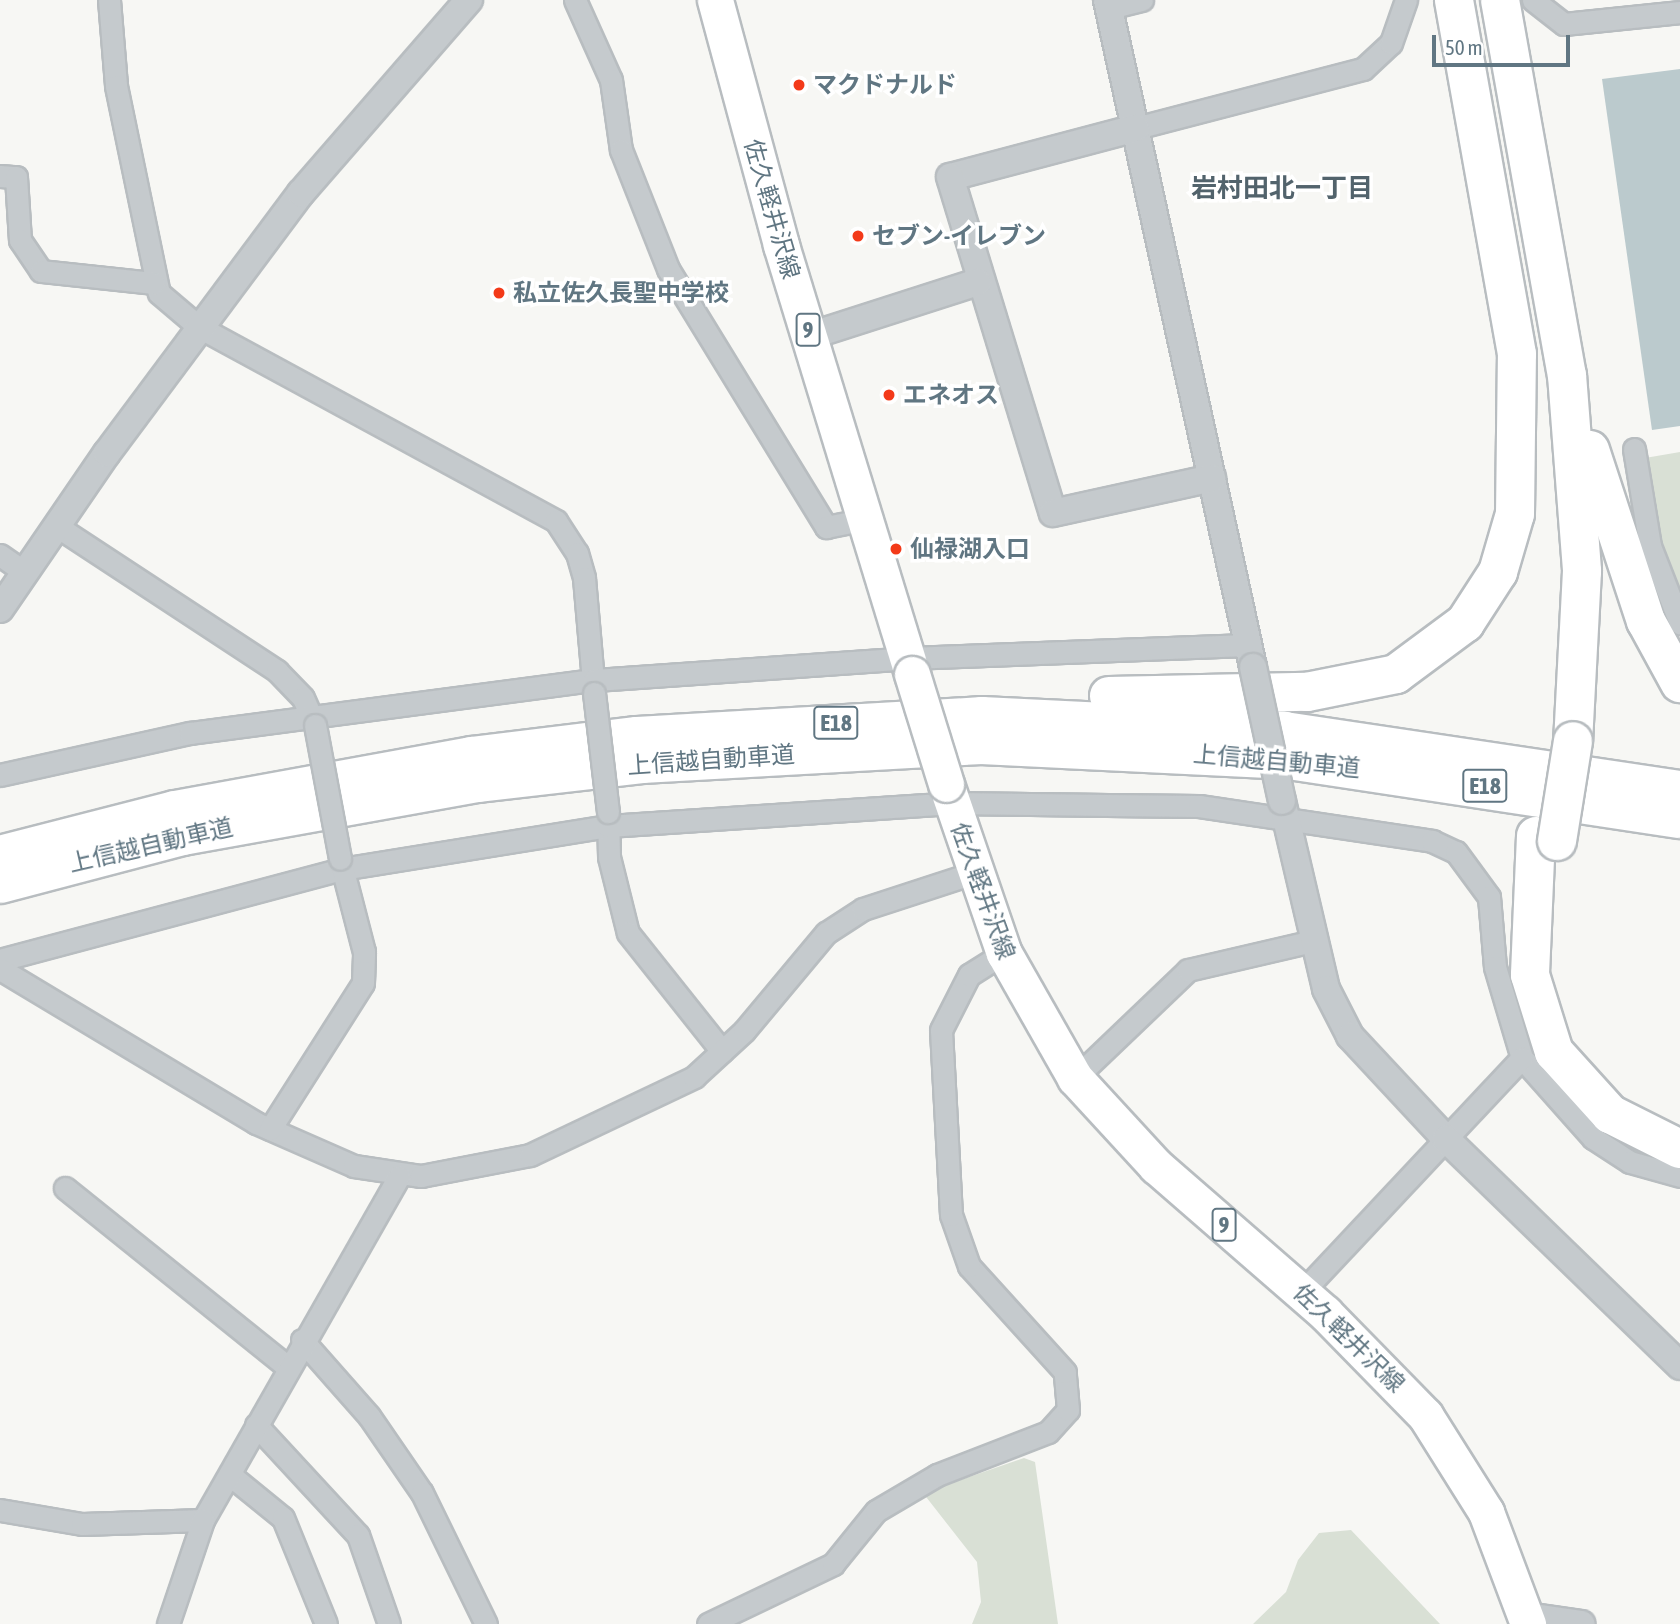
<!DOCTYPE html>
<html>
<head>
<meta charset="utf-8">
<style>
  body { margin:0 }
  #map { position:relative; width:1680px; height:1624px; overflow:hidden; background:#f7f7f4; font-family:"Asap Condensed","Noto Sans JP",sans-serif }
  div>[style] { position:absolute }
  .green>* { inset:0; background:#d9e0d5 }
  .water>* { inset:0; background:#bbcacd }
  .roads { filter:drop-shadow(2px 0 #b8bdc0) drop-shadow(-2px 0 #b8bdc0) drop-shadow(0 2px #b8bdc0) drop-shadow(0 -2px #b8bdc0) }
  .minor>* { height:21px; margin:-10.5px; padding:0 10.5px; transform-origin:10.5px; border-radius:10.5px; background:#c5cacd }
  .tertiary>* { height:26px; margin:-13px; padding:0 13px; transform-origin:13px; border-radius:13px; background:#c5cacd }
  .primary>* { height:35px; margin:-17.5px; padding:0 17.5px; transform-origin:17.5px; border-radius:17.5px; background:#fff }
  .motorway>* { height:38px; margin:-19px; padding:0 19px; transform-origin:19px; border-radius:19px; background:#fff }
  .bridges { filter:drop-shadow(2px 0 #b8bdc0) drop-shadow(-2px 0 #b8bdc0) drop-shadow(0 2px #b8bdc0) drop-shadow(0 -2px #b8bdc0) }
  .minor-bridge>* { height:21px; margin:-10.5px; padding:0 10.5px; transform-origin:10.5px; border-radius:10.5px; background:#c5cacd }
  .tertiary-bridge>* { height:26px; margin:-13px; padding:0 13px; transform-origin:13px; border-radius:13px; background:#c5cacd }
  .primary-bridge>* { height:35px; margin:-17.5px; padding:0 17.5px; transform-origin:17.5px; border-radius:17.5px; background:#fff }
  .motorway-bridge>* { height:38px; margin:-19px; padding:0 19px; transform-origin:19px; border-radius:19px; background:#fff }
  .dots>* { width:19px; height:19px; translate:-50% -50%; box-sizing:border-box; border:4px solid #fff; border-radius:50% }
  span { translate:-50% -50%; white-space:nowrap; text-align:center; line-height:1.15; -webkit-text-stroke:7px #fff; paint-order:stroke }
  .shield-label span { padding:2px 5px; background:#fff; border:2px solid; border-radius:5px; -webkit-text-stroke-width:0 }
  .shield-label { font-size:23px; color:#607682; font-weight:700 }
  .poi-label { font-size:24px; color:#607682; font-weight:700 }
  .left { translate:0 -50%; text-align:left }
  .street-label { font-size:24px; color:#607682 }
  .neighbourhood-label { font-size:26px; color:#52636c; font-weight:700 }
  .scale { position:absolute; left:1432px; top:35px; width:138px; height:32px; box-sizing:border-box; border:4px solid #607682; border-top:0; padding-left:9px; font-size:21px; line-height:24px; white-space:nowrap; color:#607682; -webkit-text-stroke:5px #fff; paint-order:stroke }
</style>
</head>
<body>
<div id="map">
  <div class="green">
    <div style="clip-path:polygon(1680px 452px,1680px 599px,1660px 544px,1645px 458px)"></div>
    <div style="clip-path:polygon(1024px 1458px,1035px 1462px,1058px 1624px,972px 1624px,981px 1602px,977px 1562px,923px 1493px)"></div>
    <div style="clip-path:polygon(1351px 1530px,1440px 1624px,1253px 1624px,1286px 1592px,1298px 1560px,1319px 1533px)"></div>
  </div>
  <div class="water">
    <div style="clip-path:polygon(1680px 69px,1680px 426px,1652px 430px,1602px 79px)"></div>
  </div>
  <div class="roads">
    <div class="minor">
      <div style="left:109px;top:0;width:86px;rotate:85.3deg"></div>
      <div style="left:116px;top:86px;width:211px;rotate:78.3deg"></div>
      <div style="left:159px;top:293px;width:52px;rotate:40.4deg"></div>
      <div style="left:199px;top:327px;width:406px;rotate:28.5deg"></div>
      <div style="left:556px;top:521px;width:38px;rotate:57deg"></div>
      <div style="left:577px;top:553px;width:26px;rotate:74deg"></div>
      <div style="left:584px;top:578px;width:115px;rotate:85deg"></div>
      <div style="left:575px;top:0;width:88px;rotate:65.8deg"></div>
      <div style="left:611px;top:80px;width:71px;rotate:81.9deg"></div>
      <div style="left:621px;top:150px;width:128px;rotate:68.4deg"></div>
      <div style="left:668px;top:269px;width:303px;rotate:58.5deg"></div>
      <div style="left:826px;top:527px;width:41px;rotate:-11.3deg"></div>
      <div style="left:1533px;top:0;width:39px;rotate:38deg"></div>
      <div style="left:1564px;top:24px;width:117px;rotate:-5.9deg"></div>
      <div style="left:1109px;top:8px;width:34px;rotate:-14deg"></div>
      <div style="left:1136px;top:128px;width:235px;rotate:-14.6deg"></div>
      <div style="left:1363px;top:69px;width:38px;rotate:-43deg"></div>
      <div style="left:1391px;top:43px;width:46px;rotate:-70.8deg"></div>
      <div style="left:0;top:176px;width:16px;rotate:4deg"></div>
      <div style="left:16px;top:177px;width:63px;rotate:86.4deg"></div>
      <div style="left:20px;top:240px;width:37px;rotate:56deg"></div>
      <div style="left:41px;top:271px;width:113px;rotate:6.1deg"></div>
      <div style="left:1634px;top:449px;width:98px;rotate:80.6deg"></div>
      <div style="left:1650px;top:546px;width:83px;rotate:68.7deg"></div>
      <div style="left:55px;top:525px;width:266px;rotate:33.3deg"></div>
      <div style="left:277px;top:671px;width:37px;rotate:46deg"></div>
      <div style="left:303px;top:698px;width:30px;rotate:66deg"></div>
      <div style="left:0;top:555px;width:29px;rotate:35deg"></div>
      <div style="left:0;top:775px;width:195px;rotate:-12.5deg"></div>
      <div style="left:190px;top:733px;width:408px;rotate:-7.5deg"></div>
      <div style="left:595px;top:680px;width:313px;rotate:-4deg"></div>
      <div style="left:907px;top:658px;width:342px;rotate:-2.2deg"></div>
      <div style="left:608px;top:812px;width:45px;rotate:88.7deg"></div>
      <div style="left:609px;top:857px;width:78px;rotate:76deg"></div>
      <div style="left:628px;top:933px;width:151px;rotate:51.5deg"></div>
      <div style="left:0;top:960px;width:354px;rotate:-14.9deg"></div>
      <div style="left:342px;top:869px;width:269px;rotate:-9.2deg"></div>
      <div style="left:608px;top:826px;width:345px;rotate:-3.8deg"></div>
      <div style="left:952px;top:803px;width:247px;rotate:0.7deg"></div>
      <div style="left:1199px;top:806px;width:236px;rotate:8.5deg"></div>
      <div style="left:1432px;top:841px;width:26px;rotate:25deg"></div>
      <div style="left:1456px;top:852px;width:56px;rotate:53.7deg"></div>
      <div style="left:1489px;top:897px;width:70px;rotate:85.1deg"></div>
      <div style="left:1495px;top:967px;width:95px;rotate:73.5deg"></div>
      <div style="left:1522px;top:1058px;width:107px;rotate:48.4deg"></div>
      <div style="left:1593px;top:1138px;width:44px;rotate:33deg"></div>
      <div style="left:1630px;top:1162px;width:52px;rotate:15.6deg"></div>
      <div style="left:0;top:969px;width:299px;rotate:31deg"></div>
      <div style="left:256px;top:1123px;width:107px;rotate:23.7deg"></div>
      <div style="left:354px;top:1166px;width:68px;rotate:8.5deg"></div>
      <div style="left:421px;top:1176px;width:111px;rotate:-10.9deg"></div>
      <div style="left:530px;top:1155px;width:182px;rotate:-25.4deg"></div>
      <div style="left:694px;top:1077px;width:68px;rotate:-42.6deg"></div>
      <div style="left:744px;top:1031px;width:128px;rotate:-50.1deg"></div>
      <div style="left:826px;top:933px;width:44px;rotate:-33deg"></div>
      <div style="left:863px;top:909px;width:116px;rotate:-18.1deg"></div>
      <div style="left:1075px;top:1078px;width:156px;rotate:-43.7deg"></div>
      <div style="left:1188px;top:970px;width:128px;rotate:-13.1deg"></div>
      <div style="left:270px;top:1129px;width:173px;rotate:-57.5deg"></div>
      <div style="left:363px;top:983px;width:31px;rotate:-88deg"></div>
      <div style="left:364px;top:952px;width:96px;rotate:-104.5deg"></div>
      <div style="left:65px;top:1188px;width:286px;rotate:38.8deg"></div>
      <div style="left:1302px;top:1292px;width:321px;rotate:-46.8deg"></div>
      <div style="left:302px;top:1340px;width:101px;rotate:48.6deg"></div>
      <div style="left:369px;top:1416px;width:93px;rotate:55.5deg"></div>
      <div style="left:422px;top:1493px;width:146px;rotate:64deg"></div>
      <div style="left:256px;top:1425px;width:150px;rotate:47.2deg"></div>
      <div style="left:358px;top:1535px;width:94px;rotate:70.8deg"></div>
      <div style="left:230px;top:1475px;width:68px;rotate:39.1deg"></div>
      <div style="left:283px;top:1518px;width:114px;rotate:67.9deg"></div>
      <div style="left:0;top:1510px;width:83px;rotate:9.7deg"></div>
      <div style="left:82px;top:1524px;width:121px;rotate:-1.9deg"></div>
      <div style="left:203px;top:1520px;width:395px;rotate:-60.3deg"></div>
      <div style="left:168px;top:1624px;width:110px;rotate:-71.4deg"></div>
      <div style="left:708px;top:1624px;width:139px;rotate:-25.6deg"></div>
      <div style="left:833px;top:1564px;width:68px;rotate:-50.9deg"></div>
      <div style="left:876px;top:1511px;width:71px;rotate:-30.5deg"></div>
      <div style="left:937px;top:1475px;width:119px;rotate:-21.2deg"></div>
      <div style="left:1048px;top:1432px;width:30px;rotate:-48deg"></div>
      <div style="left:1068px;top:1410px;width:38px;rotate:-95deg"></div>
      <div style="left:1065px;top:1372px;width:143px;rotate:-132.2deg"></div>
      <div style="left:969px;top:1266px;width:54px;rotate:-109.4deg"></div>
      <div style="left:951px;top:1215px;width:185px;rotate:-93.1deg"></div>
      <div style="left:941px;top:1030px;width:62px;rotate:-63deg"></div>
      <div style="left:969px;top:975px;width:41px;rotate:-32.2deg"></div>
    </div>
    <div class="tertiary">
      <div style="left:1107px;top:0;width:683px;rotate:77.65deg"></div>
      <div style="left:1136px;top:128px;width:192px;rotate:165.2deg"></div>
      <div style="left:950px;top:177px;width:351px;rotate:73deg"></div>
      <div style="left:1053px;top:513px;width:163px;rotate:-12.4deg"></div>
      <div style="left:810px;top:336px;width:176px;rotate:-17.8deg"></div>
      <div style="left:0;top:609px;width:189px;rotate:-55.6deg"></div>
      <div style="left:107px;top:453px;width:324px;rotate:-53.3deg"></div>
      <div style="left:301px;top:193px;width:256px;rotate:-49deg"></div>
      <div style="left:1282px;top:801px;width:193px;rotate:76.8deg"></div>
      <div style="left:1326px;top:989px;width:53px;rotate:62.9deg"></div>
      <div style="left:1350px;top:1036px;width:141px;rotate:47deg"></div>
      <div style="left:1446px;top:1139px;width:326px;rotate:44.1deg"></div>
      <div style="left:1526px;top:1616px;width:56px;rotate:8.3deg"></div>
    </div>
    <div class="primary">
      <div style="left:715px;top:0;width:254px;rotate:74.9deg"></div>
      <div style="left:781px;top:245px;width:449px;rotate:73deg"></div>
      <div style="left:946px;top:784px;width:179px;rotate:71.1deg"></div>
      <div style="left:1004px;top:953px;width:144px;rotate:60.4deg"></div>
      <div style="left:1075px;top:1078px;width:120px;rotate:47.4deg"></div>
      <div style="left:1156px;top:1166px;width:224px;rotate:41deg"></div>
      <div style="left:1325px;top:1313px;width:143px;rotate:45.6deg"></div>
      <div style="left:1425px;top:1415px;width:115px;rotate:57.8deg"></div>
      <div style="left:1486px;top:1512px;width:120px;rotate:69.4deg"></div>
    </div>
    <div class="motorway">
      <div style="left:1500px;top:0;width:381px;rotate:79.9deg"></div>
      <div style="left:1567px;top:375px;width:197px;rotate:85.6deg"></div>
      <div style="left:1582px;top:571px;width:170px;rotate:93deg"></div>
      <div style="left:1590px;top:450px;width:180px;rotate:71.9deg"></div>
      <div style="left:1646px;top:621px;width:71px;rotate:61.3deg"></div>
      <div style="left:1109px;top:696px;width:198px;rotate:-1.2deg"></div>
      <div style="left:1307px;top:692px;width:91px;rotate:-11.4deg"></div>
      <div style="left:1396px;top:674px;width:86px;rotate:-36.5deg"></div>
      <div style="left:1465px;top:623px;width:61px;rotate:-57.1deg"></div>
      <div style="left:1498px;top:572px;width:60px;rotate:-73.7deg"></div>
      <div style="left:1515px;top:514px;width:160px;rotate:-89.3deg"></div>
      <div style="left:1517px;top:354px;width:360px;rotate:-100.1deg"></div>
      <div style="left:1536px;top:836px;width:139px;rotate:92.5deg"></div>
      <div style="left:1530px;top:975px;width:81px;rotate:72.7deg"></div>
      <div style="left:1554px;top:1052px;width:84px;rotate:47.9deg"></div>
      <div style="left:1610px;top:1114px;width:78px;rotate:26.6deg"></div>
      <div style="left:0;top:855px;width:181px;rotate:-14.4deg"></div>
      <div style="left:175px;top:810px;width:301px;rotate:-10.3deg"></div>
      <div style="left:471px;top:756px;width:167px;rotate:-6.9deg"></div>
      <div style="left:637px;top:736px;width:346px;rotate:-3.3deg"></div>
      <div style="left:982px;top:716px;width:303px;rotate:2.8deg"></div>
      <div style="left:1285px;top:731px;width:399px;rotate:8.5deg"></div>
      <div style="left:0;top:884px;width:189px;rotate:-14.7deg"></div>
      <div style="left:183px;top:836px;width:301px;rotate:-10.2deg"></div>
      <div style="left:479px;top:783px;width:164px;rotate:-6.6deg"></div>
      <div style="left:642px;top:764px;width:340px;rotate:-3.2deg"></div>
      <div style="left:981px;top:745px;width:308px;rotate:2.8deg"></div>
      <div style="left:1289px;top:760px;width:395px;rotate:8.6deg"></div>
    </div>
  </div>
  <div class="bridges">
    <div class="minor-bridge">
      <div style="left:594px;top:693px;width:120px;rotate:83.3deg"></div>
      <div style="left:315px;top:725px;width:136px;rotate:79.4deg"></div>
    </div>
    <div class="tertiary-bridge">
      <div style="left:1253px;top:667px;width:137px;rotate:77.8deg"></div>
    </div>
    <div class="primary-bridge">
      <div style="left:912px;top:674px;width:115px;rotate:72.8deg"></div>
    </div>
    <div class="motorway-bridge">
      <div style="left:1557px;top:841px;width:101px;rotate:-80.9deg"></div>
    </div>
  </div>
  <div class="dots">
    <div style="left:799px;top:85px;background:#f33a19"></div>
    <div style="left:858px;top:236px;background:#f33a19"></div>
    <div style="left:499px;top:293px;background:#f33a19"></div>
    <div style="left:889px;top:395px;background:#f33a19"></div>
    <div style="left:896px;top:549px;background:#f33a19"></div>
  </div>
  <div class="shield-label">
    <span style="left:808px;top:330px">9</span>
    <span style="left:836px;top:723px">E18</span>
    <span style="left:1485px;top:786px">E18</span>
    <span style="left:1224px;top:1225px">9</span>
  </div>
  <div class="poi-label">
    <span class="left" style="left:813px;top:85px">マクドナルド</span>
    <span class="left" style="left:872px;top:236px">セブン-イレブン</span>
    <span class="left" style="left:513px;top:293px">私立佐久長聖中学校</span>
    <span class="left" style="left:903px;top:395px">エネオス</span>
    <span class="left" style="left:910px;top:549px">仙禄湖入口</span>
  </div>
  <div class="street-label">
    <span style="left:772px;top:209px;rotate:74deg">佐久軽井沢線</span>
    <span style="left:711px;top:760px;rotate:-4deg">上信越自動車道</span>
    <span style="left:1277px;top:761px;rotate:5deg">上信越自動車道</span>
    <span style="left:151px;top:845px;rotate:-13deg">上信越自動車道</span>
    <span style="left:983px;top:891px;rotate:70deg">佐久軽井沢線</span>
    <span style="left:1349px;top:1338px;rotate:44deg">佐久軽井沢線</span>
  </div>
  <div class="neighbourhood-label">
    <span style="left:1282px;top:189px">岩村田北一丁目</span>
  </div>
  <div class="scale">50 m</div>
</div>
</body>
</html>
